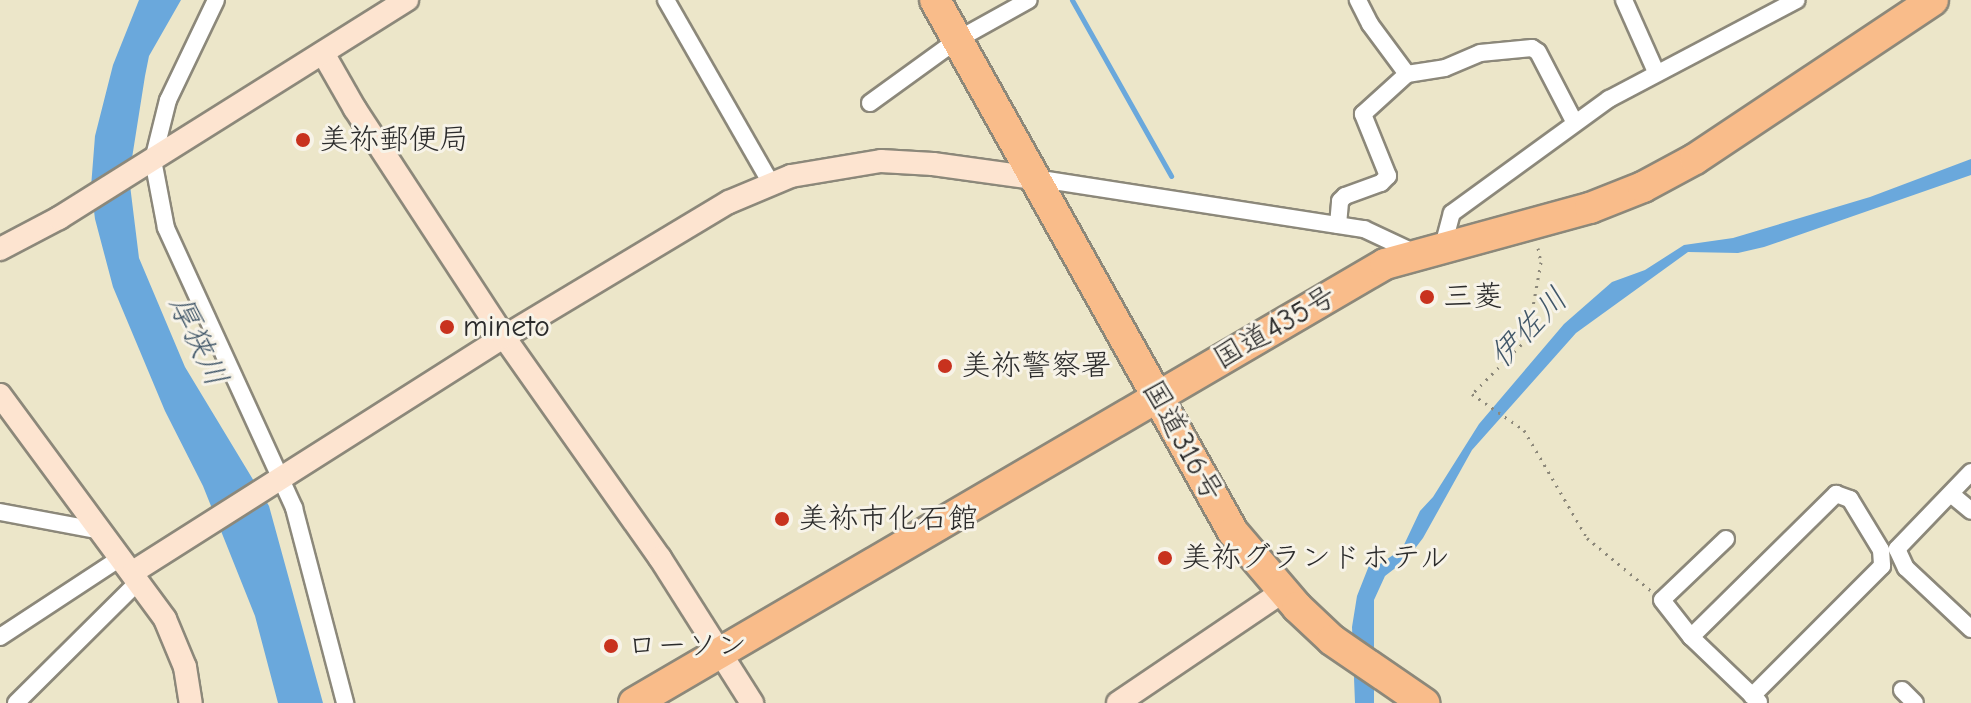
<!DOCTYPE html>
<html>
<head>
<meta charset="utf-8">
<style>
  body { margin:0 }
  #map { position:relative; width:1971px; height:703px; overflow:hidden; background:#ece6c9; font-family:"Comic Neue","Klee One",sans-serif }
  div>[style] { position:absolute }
  .water>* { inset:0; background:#6aa8dc }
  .stream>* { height:5px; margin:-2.5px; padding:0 2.5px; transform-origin:2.5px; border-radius:2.5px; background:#6aa8dc }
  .path>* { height:3px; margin-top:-1.5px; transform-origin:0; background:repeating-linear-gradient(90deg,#8c887a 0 2px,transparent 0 8px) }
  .roads { filter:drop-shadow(2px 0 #8c887a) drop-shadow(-2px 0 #8c887a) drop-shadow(0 2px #8c887a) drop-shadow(0 -2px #8c887a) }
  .street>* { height:16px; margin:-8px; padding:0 8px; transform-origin:8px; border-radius:8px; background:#fff }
  .secondary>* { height:22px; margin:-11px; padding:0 11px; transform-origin:11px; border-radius:11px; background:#fde4d0 }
  .highway>* { height:30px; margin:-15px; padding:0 15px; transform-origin:15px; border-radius:15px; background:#f9bc8a }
  .dots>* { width:22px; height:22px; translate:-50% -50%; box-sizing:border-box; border:4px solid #f7f3e8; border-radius:50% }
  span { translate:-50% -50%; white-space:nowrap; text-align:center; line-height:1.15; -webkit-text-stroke:6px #f7f3e8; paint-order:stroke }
  .poi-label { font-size:30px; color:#2b2b2b }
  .left { translate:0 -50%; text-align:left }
  .street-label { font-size:30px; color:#2b2b2b }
  .water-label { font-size:32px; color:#415769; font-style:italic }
</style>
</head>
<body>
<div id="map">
  <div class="water">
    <div style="clip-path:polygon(139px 0,181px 0,149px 56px,145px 76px,129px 177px,139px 258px,185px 367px,269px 506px,323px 703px,278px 703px,255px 616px,203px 486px,165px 411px,113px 287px,95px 219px,91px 187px,95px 136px,113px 65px)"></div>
    <div style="clip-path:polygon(1971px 159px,1971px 175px,1764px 247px,1738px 253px,1688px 252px,1576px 333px,1472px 450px,1423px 538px,1407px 559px,1385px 576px,1374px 600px,1374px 703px,1355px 703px,1352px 627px,1357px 596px,1372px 558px,1374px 568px,1402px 549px,1420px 511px,1433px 497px,1479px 424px,1564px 324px,1612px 282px,1645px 270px,1684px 245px,1733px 238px,1870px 197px)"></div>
  </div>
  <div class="stream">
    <div style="left:1072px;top:0;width:202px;rotate:60.6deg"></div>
  </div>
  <div class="path">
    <div style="left:1538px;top:248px;width:14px;rotate:78deg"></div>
    <div style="left:1541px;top:262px;width:78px;rotate:100.3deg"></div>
    <div style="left:1527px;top:339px;width:78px;rotate:135deg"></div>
    <div style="left:1472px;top:394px;width:63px;rotate:34.7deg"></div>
    <div style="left:1524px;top:430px;width:125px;rotate:59.7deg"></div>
    <div style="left:1587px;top:538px;width:82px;rotate:39.5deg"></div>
  </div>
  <div class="roads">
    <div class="street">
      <div style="left:216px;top:0;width:111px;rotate:115.6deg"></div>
      <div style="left:168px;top:100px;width:62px;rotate:104deg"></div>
      <div style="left:153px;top:160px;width:69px;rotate:79.2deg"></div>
      <div style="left:166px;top:228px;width:308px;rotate:65.4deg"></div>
      <div style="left:294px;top:508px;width:202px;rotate:75.3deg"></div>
      <div style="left:666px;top:0;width:211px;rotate:60.2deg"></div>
      <div style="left:1624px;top:0;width:79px;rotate:66deg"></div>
      <div style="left:1407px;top:74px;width:38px;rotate:-9deg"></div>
      <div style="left:1445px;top:68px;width:38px;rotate:-23deg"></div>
      <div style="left:1480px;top:53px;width:52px;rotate:-5.5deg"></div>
      <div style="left:1532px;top:48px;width:7px;rotate:34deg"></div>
      <div style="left:1538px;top:52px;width:80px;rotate:62.5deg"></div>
      <div style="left:870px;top:103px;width:107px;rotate:-35.9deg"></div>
      <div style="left:957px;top:40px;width:82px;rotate:-29.1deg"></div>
      <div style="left:1034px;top:178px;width:334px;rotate:8.8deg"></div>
      <div style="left:1364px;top:229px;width:56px;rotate:25.2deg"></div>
      <div style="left:1338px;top:225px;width:24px;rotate:-85deg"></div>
      <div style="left:1340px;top:201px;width:7px;rotate:-45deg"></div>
      <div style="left:1345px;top:196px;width:38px;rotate:-20deg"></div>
      <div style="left:1381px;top:183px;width:10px;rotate:-45deg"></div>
      <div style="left:1388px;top:176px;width:67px;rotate:-112deg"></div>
      <div style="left:1363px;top:114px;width:59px;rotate:-42.3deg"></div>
      <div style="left:1407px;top:74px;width:62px;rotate:-126.5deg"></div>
      <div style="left:1370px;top:24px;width:27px;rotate:-117deg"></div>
      <div style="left:1443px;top:246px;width:34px;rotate:-75deg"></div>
      <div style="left:1452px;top:213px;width:194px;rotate:-36deg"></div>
      <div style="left:1609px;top:99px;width:212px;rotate:-27.8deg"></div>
      <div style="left:1971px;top:472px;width:107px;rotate:133.9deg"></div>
      <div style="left:1897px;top:549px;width:21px;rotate:65deg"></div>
      <div style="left:1906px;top:568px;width:89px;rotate:43.2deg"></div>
      <div style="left:1951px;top:494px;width:26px;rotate:40deg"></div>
      <div style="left:0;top:512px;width:104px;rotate:10.6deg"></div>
      <div style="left:1726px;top:539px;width:88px;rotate:136.4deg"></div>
      <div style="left:1662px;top:600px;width:47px;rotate:51.9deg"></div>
      <div style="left:1691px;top:637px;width:94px;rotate:43.7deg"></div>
      <div style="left:0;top:637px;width:146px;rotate:-33.3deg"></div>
      <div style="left:1691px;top:637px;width:204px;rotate:-44.6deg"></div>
      <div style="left:1836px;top:494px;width:15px;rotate:20deg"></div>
      <div style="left:1850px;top:499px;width:60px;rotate:58.7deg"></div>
      <div style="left:1881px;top:550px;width:16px;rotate:86deg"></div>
      <div style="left:1882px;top:566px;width:184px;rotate:135deg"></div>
      <div style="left:1902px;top:690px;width:18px;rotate:45deg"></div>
      <div style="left:16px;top:703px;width:173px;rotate:-44.8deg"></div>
    </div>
    <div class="secondary">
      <div style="left:323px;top:53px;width:64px;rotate:60.3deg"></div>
      <div style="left:355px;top:109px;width:272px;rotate:56.8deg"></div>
      <div style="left:504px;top:337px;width:271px;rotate:54.8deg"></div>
      <div style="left:660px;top:558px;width:172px;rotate:57.6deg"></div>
      <div style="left:0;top:249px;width:67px;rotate:-27.7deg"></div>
      <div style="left:59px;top:218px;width:411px;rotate:-32.1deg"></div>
      <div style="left:0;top:395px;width:278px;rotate:53.6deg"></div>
      <div style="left:165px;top:619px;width:52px;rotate:67.4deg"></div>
      <div style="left:185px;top:667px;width:36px;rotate:81deg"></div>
      <div style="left:133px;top:572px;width:439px;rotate:-32.4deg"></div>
      <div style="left:504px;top:337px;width:262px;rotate:-31deg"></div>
      <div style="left:729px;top:202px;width:67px;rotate:-22.8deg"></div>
      <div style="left:791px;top:176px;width:91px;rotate:-9.5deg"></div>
      <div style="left:881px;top:161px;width:52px;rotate:3.3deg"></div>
      <div style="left:933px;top:164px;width:102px;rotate:7.9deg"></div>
      <div style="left:1118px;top:703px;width:198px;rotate:-34.1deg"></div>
    </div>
    <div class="highway">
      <div style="left:935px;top:0;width:610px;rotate:60.74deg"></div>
      <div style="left:1233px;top:532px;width:99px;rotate:49.5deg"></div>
      <div style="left:1297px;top:607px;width:48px;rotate:43.3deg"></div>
      <div style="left:1332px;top:640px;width:112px;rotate:34.4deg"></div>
      <div style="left:634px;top:703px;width:870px;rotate:-30.31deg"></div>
      <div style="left:1385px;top:264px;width:213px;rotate:-15.3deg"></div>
      <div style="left:1590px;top:208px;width:57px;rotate:-21.6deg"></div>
      <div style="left:1643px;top:187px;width:59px;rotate:-28.3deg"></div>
      <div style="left:1695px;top:159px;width:286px;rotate:-33.7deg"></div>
    </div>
  </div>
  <div class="dots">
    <div style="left:303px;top:140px;background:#c8321e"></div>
    <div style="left:1427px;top:297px;background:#c8321e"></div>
    <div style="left:447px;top:327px;background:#c8321e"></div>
    <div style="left:945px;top:366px;background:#c8321e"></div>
    <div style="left:782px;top:519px;background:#c8321e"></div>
    <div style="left:1165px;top:558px;background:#c8321e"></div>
    <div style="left:611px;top:646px;background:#c8321e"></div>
  </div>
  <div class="poi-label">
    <span class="left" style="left:319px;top:140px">美祢郵便局</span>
    <span class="left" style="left:1443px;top:297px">三菱</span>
    <span class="left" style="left:463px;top:327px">mineto</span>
    <span class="left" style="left:961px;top:366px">美祢警察署</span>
    <span class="left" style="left:798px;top:519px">美袮市化石館</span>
    <span class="left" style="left:1181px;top:558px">美祢グランドホテル</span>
    <span class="left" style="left:627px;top:646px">ローソン</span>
  </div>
  <div class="street-label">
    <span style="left:1275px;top:328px;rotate:-30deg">国道435号</span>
    <span style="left:1182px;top:441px;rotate:61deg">国道316号</span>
  </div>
  <div class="water-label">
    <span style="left:1529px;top:328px;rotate:-46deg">伊佐川</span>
    <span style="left:198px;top:341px;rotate:65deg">厚狭川</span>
  </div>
</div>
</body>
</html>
